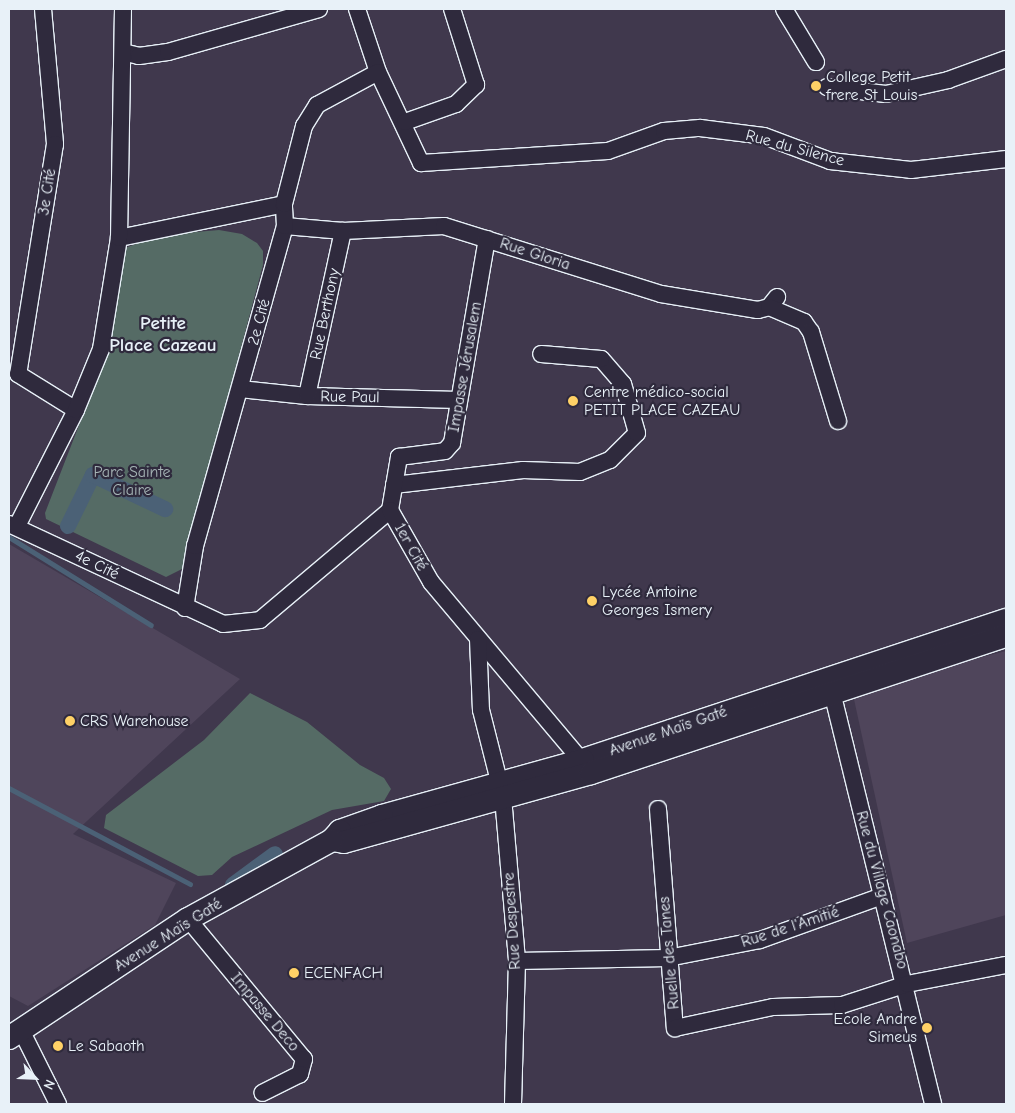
<!DOCTYPE html>
<html>
<head>
<meta charset="utf-8">
<style>
  body { margin:0 }
  #map { position:relative; width:1015px; height:1113px; overflow:hidden; background:#40384d; font-family:"Comic Neue",sans-serif }
  div>[style] { position:absolute }
  .built>* { inset:0; background:#4f455b }
  .green>* { inset:0; background:#556b65 }
  .stream>* { height:4.5px; margin:-2.25px; padding:0 2.25px; transform-origin:2.25px; border-radius:2.25px; background:#4b6176 }
  .canal>* { height:16px; margin:-8px; padding:0 8px; transform-origin:8px; border-radius:8px; background:#4b6176 }
  .roads { filter:drop-shadow(1px 0 #e8f1f8) drop-shadow(-1px 0 #e8f1f8) drop-shadow(0 1px #e8f1f8) drop-shadow(0 -1px #e8f1f8) }
  .street>* { height:16px; margin:-8px; padding:0 8px; transform-origin:8px; border-radius:8px; background:#2f2a3d }
  .secondary>* { height:22px; margin:-11px; padding:0 11px; transform-origin:11px; border-radius:11px; background:#2f2a3d }
  .dots>* { width:14px; height:14px; translate:-50% -50%; box-sizing:border-box; border:2px solid #2f2a3d; border-radius:50% }
  span { translate:-50% -50%; white-space:nowrap; text-align:center; line-height:1.15; -webkit-text-stroke:4.5px #2f2a3d; paint-order:stroke }
  .poi-label { font-size:16px; color:#e8f1f8 }
  .left { translate:0 -50%; text-align:left }
  .right { translate:-100% -50%; text-align:right }
  .street-label { font-size:16px; color:#e8f1f8 }
  .park-label { font-size:16px; color:#a6b5b6 }
  .quarter-label { font-size:19px; color:#e8f1f8; font-weight:700 }
  .frame { position:absolute; inset:0; border:10px solid #e8f1f8; pointer-events:none }
  .north { position:absolute; left:10px; top:1053px; width:50px; height:50px; -webkit-text-stroke:4px #2f2a3d; paint-order:stroke; rotate:115deg; font-size:14px; font-weight:700; line-height:20px; text-align:center; color:#e8f1f8 }
  .north::after { content:''; display:block; margin:auto; width:18px; height:22px; background:#e8f1f8; clip-path:polygon(50% 0,100% 100%,50% 72%,0 100%) }
</style>
</head>
<body>
<div id="map">
  <div class="built">
    <div style="clip-path:polygon(9px 544px,240px 679px,73px 834px,176px 883px,155px 925px,28px 1006px,9px 996px)"></div>
    <div style="clip-path:polygon(1006px 651px,1006px 915px,907px 943px,852px 690px)"></div>
  </div>
  <div class="green">
    <div style="clip-path:polygon(219px 230px,242px 234px,257px 243px,263px 251px,263px 265px,182px 569px,166px 577px,46px 519px,45px 513px,107px 353px,125px 248px,160px 235px)"></div>
    <div style="clip-path:polygon(250px 693px,307px 722px,360px 765px,384px 778px,391px 789px,384px 801px,332px 810px,232px 857px,212px 875px,198px 876px,104px 828px,106px 815px,204px 740px)"></div>
  </div>
  <div class="stream">
    <div style="left:9px;top:537px;width:167px;rotate:31.8deg"></div>
    <div style="left:9px;top:788px;width:205px;rotate:27.9deg"></div>
  </div>
  <div class="canal">
    <div style="left:68px;top:526px;width:57px;rotate:-63.9deg"></div>
    <div style="left:93px;top:475px;width:80px;rotate:25.3deg"></div>
    <div style="left:233px;top:885px;width:52px;rotate:-36.4deg"></div>
  </div>
  <div class="roads">
    <div class="street">
      <div style="left:43px;top:9px;width:136px;rotate:84.9deg"></div>
      <div style="left:55px;top:144px;width:233px;rotate:99.1deg"></div>
      <div style="left:18px;top:374px;width:68px;rotate:31.8deg"></div>
      <div style="left:357px;top:9px;width:66px;rotate:71.6deg"></div>
      <div style="left:378px;top:72px;width:101px;rotate:64.7deg"></div>
      <div style="left:421px;top:163px;width:187px;rotate:-3.7deg"></div>
      <div style="left:608px;top:151px;width:59px;rotate:-19.7deg"></div>
      <div style="left:664px;top:131px;width:36px;rotate:-5deg"></div>
      <div style="left:700px;top:128px;width:64px;rotate:7.1deg"></div>
      <div style="left:764px;top:136px;width:71px;rotate:20.7deg"></div>
      <div style="left:830px;top:161px;width:81px;rotate:6.3deg"></div>
      <div style="left:911px;top:170px;width:96px;rotate:-6.6deg"></div>
      <div style="left:784px;top:9px;width:62px;rotate:58.9deg"></div>
      <div style="left:123px;top:52px;width:16px;rotate:14deg"></div>
      <div style="left:139px;top:56px;width:29px;rotate:-8deg"></div>
      <div style="left:168px;top:52px;width:157px;rotate:-15.9deg"></div>
      <div style="left:827px;top:87px;width:59px;rotate:6.8deg"></div>
      <div style="left:886px;top:94px;width:64px;rotate:-12.7deg"></div>
      <div style="left:948px;top:80px;width:62px;rotate:-19.9deg"></div>
      <div style="left:405px;top:122px;width:54px;rotate:-19.4deg"></div>
      <div style="left:456px;top:104px;width:28px;rotate:-44deg"></div>
      <div style="left:476px;top:85px;width:80px;rotate:-107.5deg"></div>
      <div style="left:285px;top:226px;width:58px;rotate:4.9deg"></div>
      <div style="left:343px;top:231px;width:101px;rotate:-2.8deg"></div>
      <div style="left:444px;top:226px;width:227px;rotate:17.4deg"></div>
      <div style="left:661px;top:294px;width:98px;rotate:9.4deg"></div>
      <div style="left:758px;top:310px;width:11px;rotate:-15deg"></div>
      <div style="left:769px;top:307px;width:13px;rotate:-51deg"></div>
      <div style="left:119px;top:238px;width:168px;rotate:-11.6deg"></div>
      <div style="left:769px;top:307px;width:38px;rotate:23deg"></div>
      <div style="left:804px;top:322px;width:12px;rotate:55deg"></div>
      <div style="left:811px;top:332px;width:93px;rotate:73.1deg"></div>
      <div style="left:240px;top:389px;width:67px;rotate:6deg"></div>
      <div style="left:307px;top:396px;width:152px;rotate:1.5deg"></div>
      <div style="left:307px;top:396px;width:169px;rotate:-77.7deg"></div>
      <div style="left:394px;top:485px;width:130px;rotate:-6.6deg"></div>
      <div style="left:523px;top:470px;width:57px;rotate:2deg"></div>
      <div style="left:580px;top:472px;width:32px;rotate:-22deg"></div>
      <div style="left:610px;top:460px;width:38px;rotate:-45deg"></div>
      <div style="left:637px;top:433px;width:51px;rotate:-105.9deg"></div>
      <div style="left:623px;top:384px;width:33px;rotate:-131deg"></div>
      <div style="left:601px;top:359px;width:60px;rotate:-175.2deg"></div>
      <div style="left:390px;top:510px;width:54px;rotate:-80.4deg"></div>
      <div style="left:399px;top:457px;width:46px;rotate:-7.4deg"></div>
      <div style="left:445px;top:451px;width:11px;rotate:-49deg"></div>
      <div style="left:452px;top:443px;width:207px;rotate:-80.3deg"></div>
      <div style="left:9px;top:524px;width:236px;rotate:25deg"></div>
      <div style="left:223px;top:624px;width:37px;rotate:-6deg"></div>
      <div style="left:260px;top:620px;width:170px;rotate:-40.2deg"></div>
      <div style="left:390px;top:510px;width:83px;rotate:60.3deg"></div>
      <div style="left:431px;top:582px;width:242px;rotate:49.9deg"></div>
      <div style="left:17px;top:526px;width:130px;rotate:-63deg"></div>
      <div style="left:76px;top:410px;width:66px;rotate:-67.7deg"></div>
      <div style="left:101px;top:349px;width:112px;rotate:-80.8deg"></div>
      <div style="left:119px;top:238px;width:229px;rotate:-89deg"></div>
      <div style="left:185px;top:608px;width:63px;rotate:-80.8deg"></div>
      <div style="left:195px;top:546px;width:332px;rotate:-74.3deg"></div>
      <div style="left:285px;top:226px;width:22px;rotate:-93deg"></div>
      <div style="left:284px;top:204px;width:81px;rotate:-75.6deg"></div>
      <div style="left:304px;top:126px;width:25px;rotate:-58deg"></div>
      <div style="left:317px;top:105px;width:69px;rotate:-28.4deg"></div>
      <div style="left:478px;top:639px;width:71px;rotate:87.6deg"></div>
      <div style="left:481px;top:710px;width:90px;rotate:75.8deg"></div>
      <div style="left:503px;top:797px;width:165px;rotate:85.1deg"></div>
      <div style="left:517px;top:961px;width:143px;rotate:91.6deg"></div>
      <div style="left:830px;top:684px;width:432px;rotate:76.2deg"></div>
      <div style="left:658px;top:809px;width:220px;rotate:85.6deg"></div>
      <div style="left:675px;top:1028px;width:100px;rotate:-12.1deg"></div>
      <div style="left:773px;top:1007px;width:69px;rotate:-1.7deg"></div>
      <div style="left:842px;top:1005px;width:68px;rotate:-17.9deg"></div>
      <div style="left:907px;top:984px;width:101px;rotate:-10.9deg"></div>
      <div style="left:188px;top:919px;width:182px;rotate:50.4deg"></div>
      <div style="left:304px;top:1059px;width:16px;rotate:105deg"></div>
      <div style="left:300px;top:1074px;width:42px;rotate:153.4deg"></div>
      <div style="left:517px;top:961px;width:151px;rotate:-1.1deg"></div>
      <div style="left:668px;top:958px;width:94px;rotate:-11.1deg"></div>
      <div style="left:760px;top:940px;width:130px;rotate:-19.8deg"></div>
      <div style="left:21px;top:1030px;width:83px;rotate:63.4deg"></div>
    </div>
    <div class="secondary">
      <div style="left:1006px;top:620px;width:446px;rotate:161.7deg"></div>
      <div style="left:583px;top:760px;width:209px;rotate:164.4deg"></div>
      <div style="left:382px;top:816px;width:45px;rotate:160.3deg"></div>
      <div style="left:340px;top:831px;width:12px;rotate:132deg"></div>
      <div style="left:332px;top:840px;width:12px;rotate:9deg"></div>
      <div style="left:344px;top:842px;width:256px;rotate:-15.6deg"></div>
      <div style="left:591px;top:773px;width:437px;rotate:-18.3deg"></div>
      <div style="left:9px;top:1038px;width:215px;rotate:-33.6deg"></div>
      <div style="left:188px;top:919px;width:164px;rotate:-28.7deg"></div>
    </div>
  </div>
  <div class="dots">
    <div style="left:816px;top:86px;background:#ffd166"></div>
    <div style="left:573px;top:401px;background:#ffd166"></div>
    <div style="left:592px;top:601px;background:#ffd166"></div>
    <div style="left:70px;top:721px;background:#ffd166"></div>
    <div style="left:294px;top:973px;background:#ffd166"></div>
    <div style="left:927px;top:1028px;background:#ffd166"></div>
    <div style="left:58px;top:1046px;background:#ffd166"></div>
  </div>
  <div class="poi-label">
    <span class="left" style="left:826px;top:86px">College Petit<br>frere St Louis</span>
    <span class="left" style="left:584px;top:401px">Centre médico-social<br>PETIT PLACE CAZEAU</span>
    <span class="left" style="left:602px;top:601px">Lycée Antoine<br>Georges Ismery</span>
    <span class="left" style="left:80px;top:721px">CRS Warehouse</span>
    <span class="left" style="left:304px;top:973px">ECENFACH</span>
    <span class="right" style="left:917px;top:1028px">Ecole Andre<br>Simeus</span>
    <span class="left" style="left:68px;top:1046px">Le Sabaoth</span>
  </div>
  <div class="street-label">
    <span style="left:795px;top:148px;rotate:15deg">Rue du Silence</span>
    <span style="left:47px;top:192px;rotate:-81deg">3e Cité</span>
    <span style="left:535px;top:254px;rotate:18deg">Rue Gloria</span>
    <span style="left:325px;top:314px;rotate:-78deg">Rue Berthony</span>
    <span style="left:259px;top:322px;rotate:-75deg">2e Cité</span>
    <span style="left:465px;top:367px;rotate:-80deg">Impasse Jérusalem</span>
    <span style="left:350px;top:397px;rotate:1deg">Rue Paul</span>
    <span style="left:411px;top:547px;rotate:61deg">1er Cité</span>
    <span style="left:97px;top:565px;rotate:26deg">4e Cité</span>
    <span style="left:668px;top:731px;rotate:-19deg">Avenue Maïs Gaté</span>
    <span style="left:882px;top:890px;rotate:75deg">Rue du Village Caonabo</span>
    <span style="left:512px;top:921px;rotate:-94deg">Rue Despestre</span>
    <span style="left:790px;top:927px;rotate:-18deg">Rue de l'Amitié</span>
    <span style="left:168px;top:935px;rotate:-32deg">Avenue Maïs Gaté</span>
    <span style="left:669px;top:953px;rotate:-95deg">Ruelle des Tanes</span>
    <span style="left:265px;top:1012px;rotate:50deg">Impasse Deco</span>
  </div>
  <div class="park-label">
    <span style="left:132px;top:481px">Parc Sainte<br>Claire</span>
  </div>
  <div class="quarter-label">
    <span style="left:163px;top:335px">Petite<br>Place Cazeau</span>
  </div>
  <div class="frame"></div>
  <div class="north">N</div>
</div>
</body>
</html>
